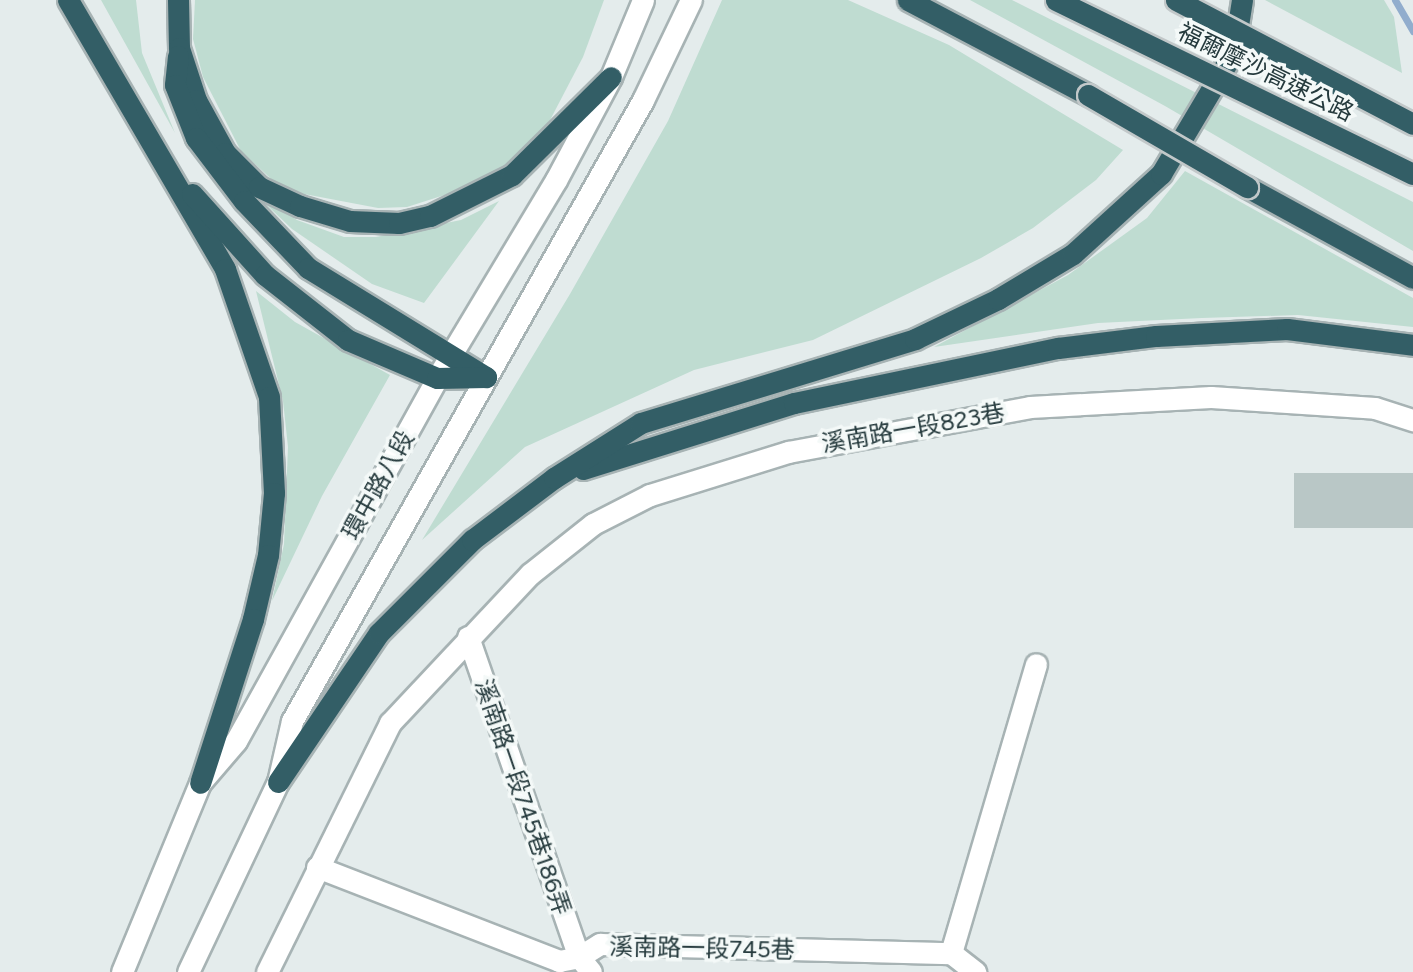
<!DOCTYPE html>
<html>
<head>
<meta charset="utf-8">
<style>
  body { margin:0 }
  #map { position:relative; width:1413px; height:972px; overflow:hidden; background:#e4ecec; font-family:Figtree,"Noto Sans TC",sans-serif }
  div>[style] { position:absolute }
  .green>* { inset:0; background:#bfdcd1 }
  .stream>* { height:7px; margin:-3.5px; padding:0 3.5px; transform-origin:3.5px; border-radius:3.5px; background:#91adcd }
  .building>* { inset:0; background:#b9c7c6; transform-origin:0 0 }
  .roads { filter:drop-shadow(2px 0 #a7b3b4) drop-shadow(-2px 0 #a7b3b4) drop-shadow(0 2px #a7b3b4) drop-shadow(0 -2px #a7b3b4) }
  .minor>* { height:21px; margin:-10.5px; padding:0 10.5px; transform-origin:10.5px; border-radius:10.5px; background:#fff }
  .highway>* { height:21px; margin:-10.5px; padding:0 10.5px; transform-origin:10.5px; border-radius:10.5px; background:#335e66 }
  .bridges { filter:drop-shadow(2px 0 #c2c8c9) drop-shadow(-2px 0 #c2c8c9) drop-shadow(0 2px #c2c8c9) drop-shadow(0 -2px #c2c8c9) }
  .highway-bridge>* { height:21px; margin:-10.5px; padding:0 10.5px; transform-origin:10.5px; border-radius:10.5px; background:#335e66 }
  span { translate:-50% -50%; white-space:nowrap; text-align:center; line-height:1.15; -webkit-text-stroke:7px #f4f9f8; paint-order:stroke }
  .street-label { font-size:24px; color:#253a3d }
</style>
</head>
<body>
<div id="map">
  <div class="green">
    <div style="clip-path:polygon(101px 0,136px 0,142px 53px,175px 133px)"></div>
    <div style="clip-path:polygon(195px 0,604px 0,583px 57px,548px 124px,514px 159px,482px 183px,407px 207px,378px 208px,283px 190px,241px 151px,203px 77px,193px 39px)"></div>
    <div style="clip-path:polygon(722px 0,848px 0,949px 45px,1123px 150px,1096px 180px,1033px 228px,981px 258px,813px 340px,694px 370px,525px 447px,422px 540px,570px 294px,668px 121px)"></div>
    <div style="clip-path:polygon(970px 0,1012px 0,1413px 202px,1413px 251px,1165px 106px)"></div>
    <div style="clip-path:polygon(1265px 0,1384px 0,1394px 17px,1402px 73px)"></div>
    <div style="clip-path:polygon(1185px 171px,1413px 298px,1413px 327px,1298px 315px,1202px 318px,1098px 323px,934px 347px,1068px 275px,1147px 218px)"></div>
    <div style="clip-path:polygon(254px 193px,297px 220px,344px 237px,376px 237px,461px 220px,499px 201px,424px 303px,372px 284px,292px 229px)"></div>
    <div style="clip-path:polygon(256px 291px,295px 322px,390px 375px,322px 496px,272px 601px,284px 544px,288px 447px,283px 401px)"></div>
  </div>
  <div class="stream">
    <div style="left:1395px;top:0;width:36px;rotate:60deg"></div>
  </div>
  <div class="building">
    <div style="left:1413px;top:473px;width:55px;height:119px;rotate:90deg"></div>
  </div>
  <div class="roads">
    <div class="minor">
      <div style="left:468px;top:637px;width:339px;rotate:70.9deg"></div>
      <div style="left:579px;top:957px;width:19px;rotate:51deg"></div>
      <div style="left:317px;top:867px;width:260px;rotate:21.2deg"></div>
      <div style="left:559px;top:961px;width:20px;rotate:-11deg"></div>
      <div style="left:579px;top:957px;width:25px;rotate:-32deg"></div>
      <div style="left:600px;top:944px;width:351px;rotate:1.5deg"></div>
      <div style="left:951px;top:953px;width:31px;rotate:38deg"></div>
      <div style="left:951px;top:953px;width:301px;rotate:-73.6deg"></div>
      <div style="left:122px;top:972px;width:204px;rotate:-67.6deg"></div>
      <div style="left:200px;top:783px;width:55px;rotate:-49.4deg"></div>
      <div style="left:236px;top:741px;width:415px;rotate:-61deg"></div>
      <div style="left:437px;top:378px;width:231px;rotate:-59deg"></div>
      <div style="left:556px;top:180px;width:117px;rotate:-61.9deg"></div>
      <div style="left:611px;top:77px;width:83px;rotate:-67.4deg"></div>
      <div style="left:188px;top:972px;width:210px;rotate:-64.7deg"></div>
      <div style="left:278px;top:782px;width:63px;rotate:-77.1deg"></div>
      <div style="left:292px;top:721px;width:713px;rotate:-60.52deg"></div>
      <div style="left:643px;top:100px;width:111px;rotate:-64.4deg"></div>
      <div style="left:267px;top:972px;width:278px;rotate:-63.7deg"></div>
      <div style="left:390px;top:723px;width:204px;rotate:-46.8deg"></div>
      <div style="left:530px;top:574px;width:80px;rotate:-38.4deg"></div>
      <div style="left:593px;top:524px;width:64px;rotate:-27deg"></div>
      <div style="left:650px;top:495px;width:145px;rotate:-17.3deg"></div>
      <div style="left:788px;top:452px;width:246px;rotate:-10.5deg"></div>
      <div style="left:1030px;top:407px;width:181px;rotate:-3.2deg"></div>
      <div style="left:1211px;top:397px;width:164px;rotate:3.8deg"></div>
      <div style="left:1375px;top:408px;width:40px;rotate:18deg"></div>
    </div>
    <div class="highway">
      <div style="left:68px;top:0;width:311px;rotate:59.7deg"></div>
      <div style="left:225px;top:269px;width:135px;rotate:71deg"></div>
      <div style="left:269px;top:397px;width:96px;rotate:87deg"></div>
      <div style="left:274px;top:493px;width:62px;rotate:95.5deg"></div>
      <div style="left:268px;top:555px;width:66px;rotate:103.2deg"></div>
      <div style="left:253px;top:619px;width:172px;rotate:107.9deg"></div>
      <div style="left:178px;top:0;width:48px;rotate:88.8deg"></div>
      <div style="left:179px;top:48px;width:55px;rotate:71.9deg"></div>
      <div style="left:196px;top:100px;width:60px;rotate:61.3deg"></div>
      <div style="left:225px;top:153px;width:48px;rotate:45deg"></div>
      <div style="left:259px;top:187px;width:45px;rotate:24.9deg"></div>
      <div style="left:300px;top:206px;width:52px;rotate:16.7deg"></div>
      <div style="left:350px;top:221px;width:49px;rotate:2.3deg"></div>
      <div style="left:399px;top:223px;width:32px;rotate:-13deg"></div>
      <div style="left:430px;top:216px;width:92px;rotate:-26.6deg"></div>
      <div style="left:512px;top:175px;width:139px;rotate:-44.7deg"></div>
      <div style="left:908px;top:0;width:204px;rotate:27.8deg"></div>
      <div style="left:178px;top:56px;width:29px;rotate:96deg"></div>
      <div style="left:175px;top:85px;width:57px;rotate:68.4deg"></div>
      <div style="left:196px;top:138px;width:79px;rotate:52.7deg"></div>
      <div style="left:244px;top:201px;width:93px;rotate:46.3deg"></div>
      <div style="left:308px;top:268px;width:209px;rotate:31.5deg"></div>
      <div style="left:1247px;top:187px;width:189px;rotate:28.7deg"></div>
      <div style="left:192px;top:194px;width:109px;rotate:48deg"></div>
      <div style="left:265px;top:275px;width:105px;rotate:38.1deg"></div>
      <div style="left:348px;top:340px;width:97px;rotate:23.1deg"></div>
      <div style="left:437px;top:378px;width:49px;rotate:-1.2deg"></div>
      <div style="left:583px;top:469px;width:221px;rotate:-17.4deg"></div>
      <div style="left:794px;top:403px;width:270px;rotate:-11.8deg"></div>
      <div style="left:1058px;top:348px;width:99px;rotate:-7deg"></div>
      <div style="left:1156px;top:336px;width:131px;rotate:-3.1deg"></div>
      <div style="left:1287px;top:329px;width:127px;rotate:7.2deg"></div>
      <div style="left:278px;top:782px;width:180px;rotate:-55.9deg"></div>
      <div style="left:379px;top:633px;width:132px;rotate:-45deg"></div>
      <div style="left:472px;top:540px;width:103px;rotate:-37.1deg"></div>
      <div style="left:554px;top:478px;width:103px;rotate:-32.3deg"></div>
      <div style="left:641px;top:423px;width:287px;rotate:-17deg"></div>
      <div style="left:915px;top:339px;width:92px;rotate:-25.7deg"></div>
      <div style="left:998px;top:299px;width:87px;rotate:-31deg"></div>
      <div style="left:1073px;top:254px;width:119px;rotate:-42.3deg"></div>
      <div style="left:1161px;top:174px;width:143px;rotate:-59.3deg"></div>
      <div style="left:1234px;top:51px;width:52px;rotate:-81.1deg"></div>
    </div>
  </div>
  <div class="bridges">
    <div class="highway-bridge">
      <div style="left:1056px;top:0;width:397px;rotate:26deg"></div>
      <div style="left:1176px;top:0;width:267px;rotate:27.6deg"></div>
      <div style="left:1088px;top:95px;width:184px;rotate:30.1deg"></div>
    </div>
  </div>
  <div class="street-label">
    <span style="left:1266px;top:72px;rotate:26deg">福爾摩沙高速公路</span>
    <span style="left:913px;top:428px;rotate:-10deg">溪南路一段823巷</span>
    <span style="left:378px;top:485px;rotate:-61deg">環中路八段</span>
    <span style="left:523px;top:797px;rotate:71deg">溪南路一段745巷186弄</span>
    <span style="left:702px;top:948px;rotate:1deg">溪南路一段745巷</span>
  </div>
</div>
</body>
</html>
